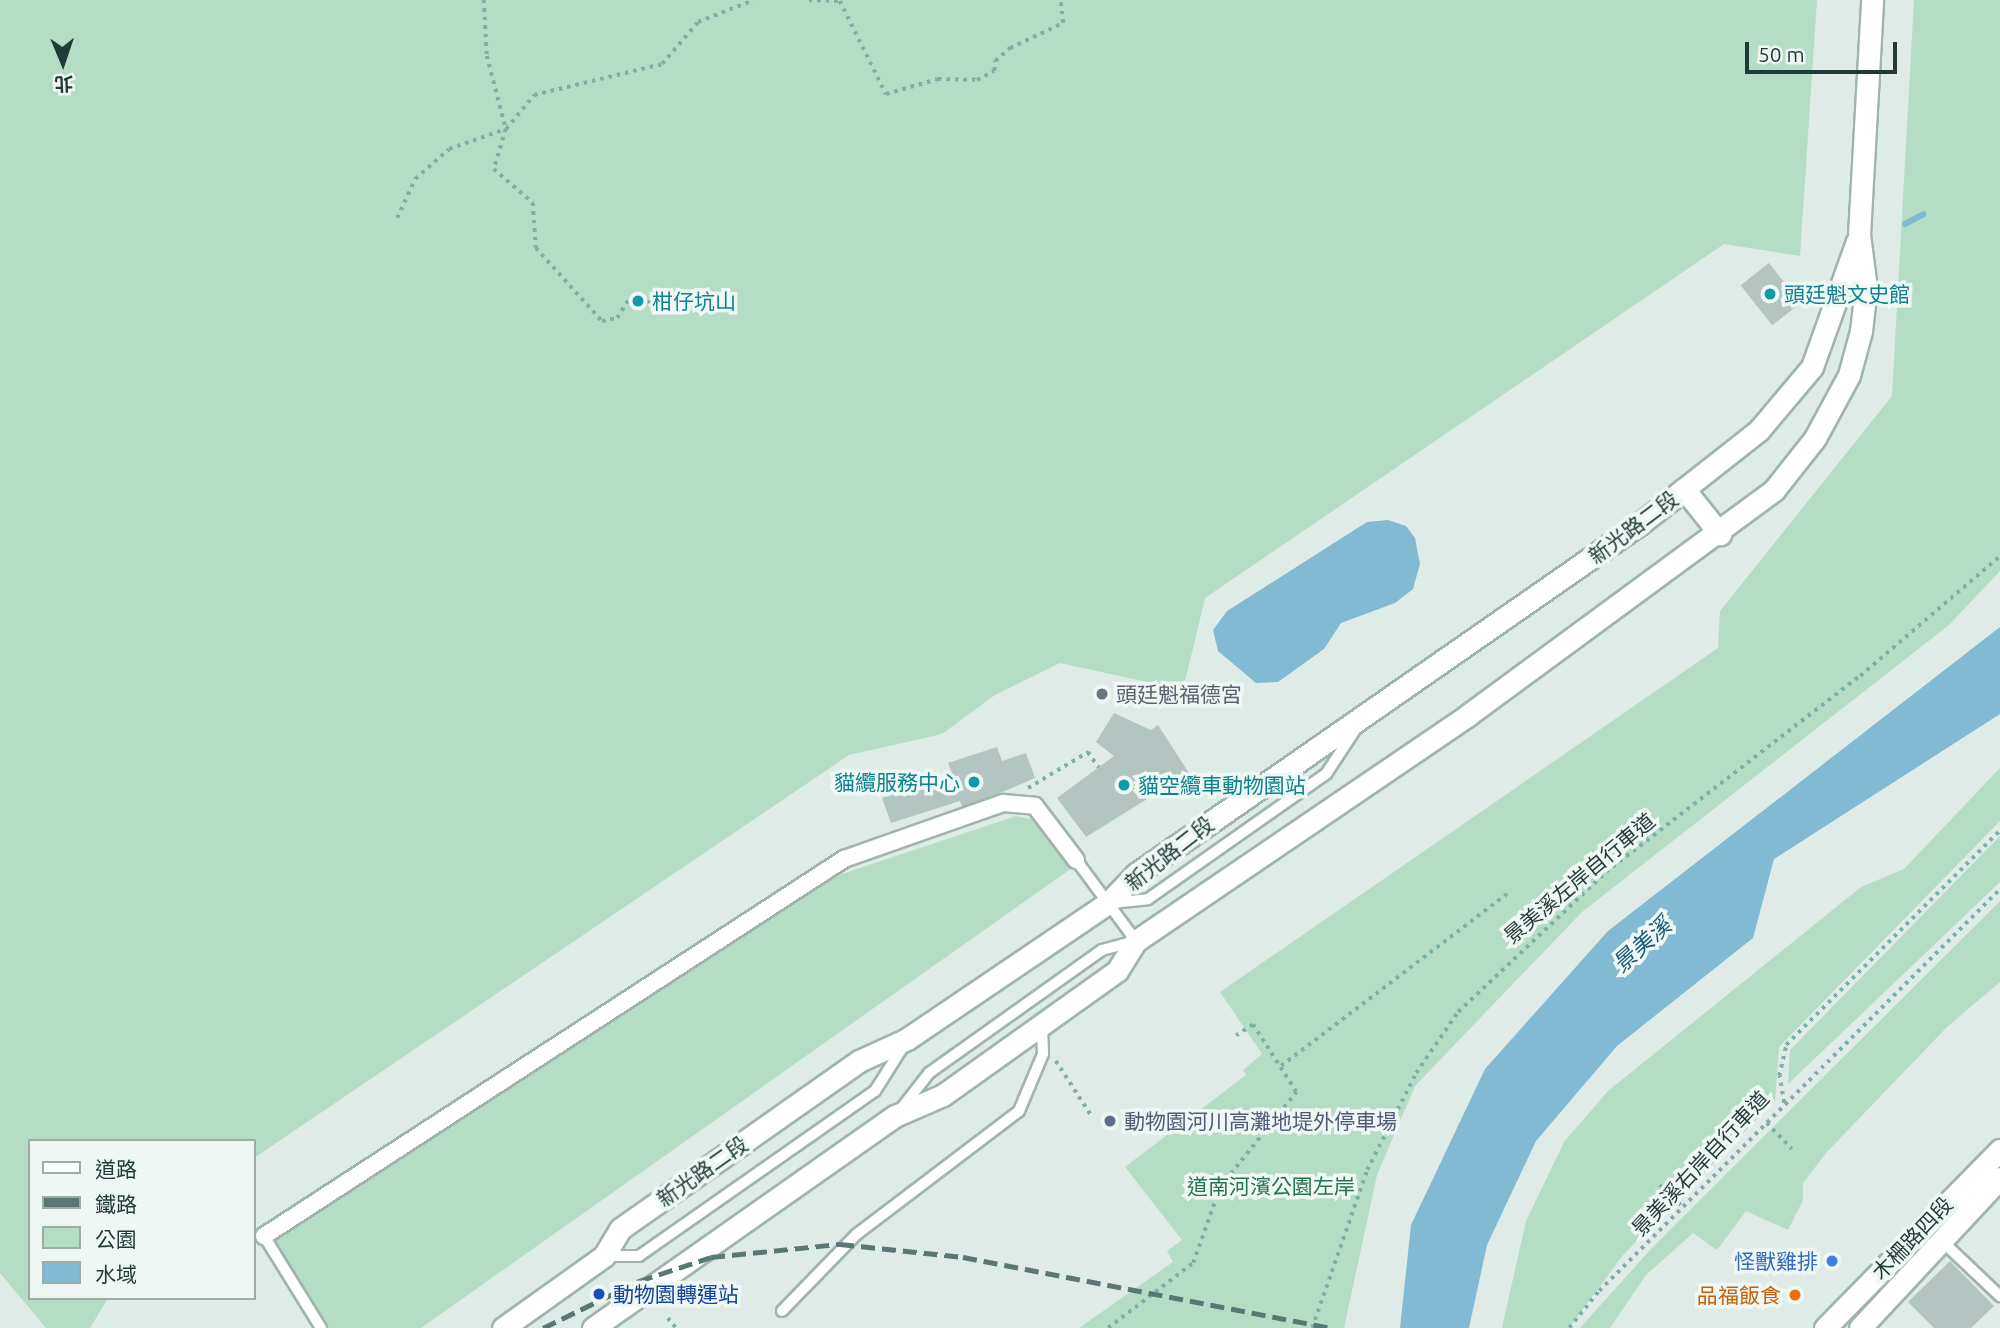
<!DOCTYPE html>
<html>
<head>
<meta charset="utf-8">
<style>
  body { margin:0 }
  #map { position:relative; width:2000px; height:1328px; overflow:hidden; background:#deebe7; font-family:Ubuntu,"Noto Sans TC",sans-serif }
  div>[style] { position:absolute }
  .green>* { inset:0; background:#b5ddc6 }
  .water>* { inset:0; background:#82bad3 }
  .stream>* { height:6px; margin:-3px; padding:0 3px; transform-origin:3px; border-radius:3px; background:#82bad3 }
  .building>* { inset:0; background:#b3c5c0; transform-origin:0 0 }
  .path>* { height:3.5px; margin-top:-1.75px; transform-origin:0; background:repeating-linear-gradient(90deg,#7db0a8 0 3.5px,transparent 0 8.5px) }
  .roads { filter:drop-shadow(2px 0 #a1b3af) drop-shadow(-2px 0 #a1b3af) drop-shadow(0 2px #a1b3af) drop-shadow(0 -2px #a1b3af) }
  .service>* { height:10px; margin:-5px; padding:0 5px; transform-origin:5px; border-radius:5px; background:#fff }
  .pedestrian>* { height:16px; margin:-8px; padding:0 8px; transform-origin:8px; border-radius:8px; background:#fff }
  .tertiary>* { height:21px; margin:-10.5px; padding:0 10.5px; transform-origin:10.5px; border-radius:10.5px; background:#fff }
  .secondary>* { height:21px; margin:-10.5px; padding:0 10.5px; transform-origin:10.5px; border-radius:10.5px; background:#fff }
  .rail>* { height:5px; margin-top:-2.5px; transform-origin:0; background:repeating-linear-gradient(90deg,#597774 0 14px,transparent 0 21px) }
  .dots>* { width:19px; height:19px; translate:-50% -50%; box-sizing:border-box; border:4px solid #eff7f4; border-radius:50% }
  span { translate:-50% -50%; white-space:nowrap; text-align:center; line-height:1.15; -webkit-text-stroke:7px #eff7f4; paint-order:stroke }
  .culture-label { font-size:21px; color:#0d838f }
  .left { translate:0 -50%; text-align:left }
  .right { translate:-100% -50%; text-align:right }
  .street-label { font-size:21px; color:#1f3b38 }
  .worship-label { font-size:21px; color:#5b616d }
  .service-label { font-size:21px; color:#4e5e75 }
  .park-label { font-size:21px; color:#277451 }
  .shop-label { font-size:21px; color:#366cbe }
  .transit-label { font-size:21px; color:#164399 }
  .food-label { font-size:21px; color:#c56008 }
  .water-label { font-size:23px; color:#175979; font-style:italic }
  .legend { position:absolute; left:28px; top:1139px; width:228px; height:161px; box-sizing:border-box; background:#eff7f4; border:2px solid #9caca9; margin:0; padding:9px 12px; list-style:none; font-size:21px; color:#1f3b38 }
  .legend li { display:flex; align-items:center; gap:14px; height:35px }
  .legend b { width:35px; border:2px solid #9caca9 }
  .north { position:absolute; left:28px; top:28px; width:70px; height:70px; -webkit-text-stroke:5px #eff7f4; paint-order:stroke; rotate:178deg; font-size:19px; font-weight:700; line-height:28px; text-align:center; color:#1f3b38 }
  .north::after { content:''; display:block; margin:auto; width:24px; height:32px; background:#1f3b38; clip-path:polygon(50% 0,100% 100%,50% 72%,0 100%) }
  .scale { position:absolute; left:1745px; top:42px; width:152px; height:32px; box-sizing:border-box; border:4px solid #1f3b38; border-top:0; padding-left:9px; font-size:21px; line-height:24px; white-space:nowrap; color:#1f3b38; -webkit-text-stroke:5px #eff7f4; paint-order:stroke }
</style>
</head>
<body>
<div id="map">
  <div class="green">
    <div style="clip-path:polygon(0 0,1817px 0,1800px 256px,1724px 244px,1205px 598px,1183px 690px,1060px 663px,995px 695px,942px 734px,849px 755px,254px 1158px,254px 1141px,30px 1141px,30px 1298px,108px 1298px,90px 1328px,46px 1328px,0 1273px)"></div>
    <div style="clip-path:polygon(1914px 0,2000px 0,2000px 571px,1949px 625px,1582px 912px,1415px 1086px,1377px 1175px,1344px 1328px,1079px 1328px,1173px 1262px,1167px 1251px,1182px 1240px,1125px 1167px,1246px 1075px,1243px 1070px,1262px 1054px,1220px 992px,1718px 648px,1720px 611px,1892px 396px)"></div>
    <div style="clip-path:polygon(2000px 768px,2000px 821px,1779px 1047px,1775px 1101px,1764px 1112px,1623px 1255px,1569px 1328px,1502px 1328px,1526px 1221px,1564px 1142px,1608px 1091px,1861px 887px,1904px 869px)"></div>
    <div style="clip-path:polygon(1016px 816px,1040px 821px,1072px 868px,421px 1328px,328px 1328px,274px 1243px,301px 1217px,839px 875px)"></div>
    <div style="clip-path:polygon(2000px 836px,2000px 882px,1788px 1084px,1790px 1050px)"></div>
    <div style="clip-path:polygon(2000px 901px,2000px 982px,1947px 1027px,1827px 1152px,1803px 1183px,1803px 1200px,1788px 1230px,1746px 1211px,1717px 1250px,1693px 1233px,1646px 1275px,1610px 1328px,1580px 1328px,1650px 1250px)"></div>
  </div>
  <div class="water">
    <div style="clip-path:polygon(1388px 520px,1406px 526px,1415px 538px,1420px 564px,1413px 589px,1395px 603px,1341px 623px,1324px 649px,1278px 682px,1256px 683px,1218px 651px,1213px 630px,1227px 611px,1367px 522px)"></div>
    <div style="clip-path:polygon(2000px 627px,2000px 714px,1774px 859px,1753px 938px,1617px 1046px,1536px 1141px,1487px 1245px,1469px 1328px,1400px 1328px,1411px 1225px,1485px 1069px,1608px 931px)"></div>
  </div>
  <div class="stream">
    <div style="left:1905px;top:224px;width:21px;rotate:-28deg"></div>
  </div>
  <div class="building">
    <div style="left:1769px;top:263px;width:51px;height:36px;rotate:52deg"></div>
    <div style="clip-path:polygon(1114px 713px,1151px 730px,1158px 725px,1189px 773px,1086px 837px,1057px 798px,1114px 756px,1096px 742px)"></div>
    <div style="clip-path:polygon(997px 747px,1002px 761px,1026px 753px,1035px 778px,963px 809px,960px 801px,891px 823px,882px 798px,952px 773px,948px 763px)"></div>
    <div style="clip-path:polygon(1950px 1261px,1994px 1306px,1971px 1328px,1934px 1328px,1908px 1302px)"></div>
  </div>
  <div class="path">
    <div style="left:484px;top:0;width:56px;rotate:86.9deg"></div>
    <div style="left:487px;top:56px;width:75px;rotate:75.4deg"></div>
    <div style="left:506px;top:129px;width:42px;rotate:106.7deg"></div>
    <div style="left:494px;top:169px;width:52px;rotate:41.1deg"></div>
    <div style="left:533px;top:203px;width:45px;rotate:86.2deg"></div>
    <div style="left:536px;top:248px;width:98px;rotate:47.9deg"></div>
    <div style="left:602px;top:321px;width:15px;rotate:-11deg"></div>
    <div style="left:617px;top:318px;width:26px;rotate:-58deg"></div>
    <div style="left:631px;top:296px;width:25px;rotate:18deg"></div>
    <div style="left:655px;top:304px;width:60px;rotate:-11.5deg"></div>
    <div style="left:809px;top:0;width:31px;rotate:2deg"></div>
    <div style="left:840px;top:1px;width:104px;rotate:63.7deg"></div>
    <div style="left:886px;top:94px;width:54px;rotate:-16.1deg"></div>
    <div style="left:938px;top:79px;width:39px;rotate:1deg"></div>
    <div style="left:977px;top:80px;width:19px;rotate:-28deg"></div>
    <div style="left:994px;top:71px;width:10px;rotate:-84deg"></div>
    <div style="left:995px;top:61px;width:20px;rotate:-41deg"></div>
    <div style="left:1010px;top:48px;width:59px;rotate:-25.3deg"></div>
    <div style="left:1063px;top:23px;width:23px;rotate:-97deg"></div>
    <div style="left:397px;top:218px;width:43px;rotate:-65.2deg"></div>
    <div style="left:415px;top:179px;width:45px;rotate:-41.4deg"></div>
    <div style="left:449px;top:149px;width:60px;rotate:-19.3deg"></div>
    <div style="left:506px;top:129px;width:44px;rotate:-50.5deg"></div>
    <div style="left:534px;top:95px;width:132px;rotate:-13.6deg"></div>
    <div style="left:662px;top:64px;width:55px;rotate:-49.4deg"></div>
    <div style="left:698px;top:22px;width:60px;rotate:-21.4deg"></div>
    <div style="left:1028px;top:788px;width:70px;rotate:-31deg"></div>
    <div style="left:1088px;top:752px;width:19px;rotate:55deg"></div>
    <div style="left:1056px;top:1061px;width:64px;rotate:57.1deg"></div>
    <div style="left:1281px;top:1066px;width:287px;rotate:-37.3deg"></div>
    <div style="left:1784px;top:1103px;width:27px;rotate:-100deg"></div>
    <div style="left:1779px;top:1076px;width:32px;rotate:-77deg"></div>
    <div style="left:1786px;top:1045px;width:303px;rotate:-45.1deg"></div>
    <div style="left:1767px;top:1123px;width:36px;rotate:46deg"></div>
    <div style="left:1660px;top:1185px;width:30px;rotate:44deg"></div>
    <div style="left:668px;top:1318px;width:13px;rotate:51deg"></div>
    <div style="left:1108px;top:1328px;width:107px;rotate:-37.4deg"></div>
    <div style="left:1193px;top:1263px;width:81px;rotate:-70.4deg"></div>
    <div style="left:1220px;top:1187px;width:122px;rotate:-51.3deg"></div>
    <div style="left:1296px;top:1092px;width:80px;rotate:-122.7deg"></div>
    <div style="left:1253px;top:1025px;width:20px;rotate:147deg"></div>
    <div style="left:1312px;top:1328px;width:167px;rotate:-70.8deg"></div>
    <div style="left:1367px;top:1170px;width:109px;rotate:-63.2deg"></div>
    <div style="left:1416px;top:1073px;width:74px;rotate:-55.5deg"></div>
    <div style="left:1458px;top:1012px;width:204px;rotate:-43.4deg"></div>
    <div style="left:1606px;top:872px;width:321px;rotate:-37.7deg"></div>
    <div style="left:1860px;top:676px;width:184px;rotate:-40.6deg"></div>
    <div style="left:1569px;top:1328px;width:48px;rotate:-51deg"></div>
    <div style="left:1599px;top:1291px;width:568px;rotate:-45.07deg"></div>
  </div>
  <div class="roads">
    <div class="service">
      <div style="left:1112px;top:903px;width:36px;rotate:-6deg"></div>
      <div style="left:1148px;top:899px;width:218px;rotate:-35.1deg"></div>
      <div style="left:1326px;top:774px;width:56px;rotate:-56.6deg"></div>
      <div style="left:901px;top:1109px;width:46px;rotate:-52.1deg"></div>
      <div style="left:929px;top:1073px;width:212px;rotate:-35.4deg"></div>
      <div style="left:1102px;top:950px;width:35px;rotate:-15deg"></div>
      <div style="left:1136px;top:941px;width:101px;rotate:-126.5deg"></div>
      <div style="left:264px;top:1236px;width:108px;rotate:58.2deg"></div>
      <div style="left:1943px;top:1242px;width:79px;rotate:43.5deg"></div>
      <div style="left:604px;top:1256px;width:35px"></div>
      <div style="left:639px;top:1256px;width:288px;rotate:-35deg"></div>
      <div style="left:875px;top:1091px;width:54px;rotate:-57.8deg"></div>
      <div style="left:782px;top:1311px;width:107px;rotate:-45.8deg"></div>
      <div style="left:857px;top:1234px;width:203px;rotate:-37.2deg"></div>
      <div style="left:1019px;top:1111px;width:62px;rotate:-67.2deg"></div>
      <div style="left:1043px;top:1054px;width:30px;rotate:-92deg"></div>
    </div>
    <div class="pedestrian">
      <div style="left:264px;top:1236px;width:692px;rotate:-33.02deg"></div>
      <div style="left:844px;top:859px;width:169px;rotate:-19.4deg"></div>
      <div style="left:1003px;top:803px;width:32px;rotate:5deg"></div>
      <div style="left:1035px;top:806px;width:68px;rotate:52.8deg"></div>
    </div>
    <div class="tertiary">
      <div style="left:1684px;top:489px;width:58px;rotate:51.3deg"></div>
      <div style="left:503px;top:1328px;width:124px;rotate:-35.5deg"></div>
      <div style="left:604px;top:1256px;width:31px;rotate:-59deg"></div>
      <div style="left:620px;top:1229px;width:292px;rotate:-35.1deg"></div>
      <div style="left:859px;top:1061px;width:53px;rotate:-24.6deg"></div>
      <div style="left:907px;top:1039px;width:243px;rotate:-34.1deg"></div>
      <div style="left:1108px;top:903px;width:40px;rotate:-46deg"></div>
      <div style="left:1136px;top:874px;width:615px;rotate:-34.8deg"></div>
      <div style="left:1641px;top:523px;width:150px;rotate:-38.2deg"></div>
      <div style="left:1759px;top:430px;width:82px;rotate:-49.9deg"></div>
      <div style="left:1812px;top:367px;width:134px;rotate:-70.3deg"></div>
      <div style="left:593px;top:1328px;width:369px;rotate:-35.1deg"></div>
      <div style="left:895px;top:1116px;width:52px;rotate:-23.6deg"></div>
      <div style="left:943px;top:1095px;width:214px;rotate:-35.5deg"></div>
      <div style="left:1117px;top:971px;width:36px;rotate:-58deg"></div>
      <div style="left:1136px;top:941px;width:402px;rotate:-34.2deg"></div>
      <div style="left:1468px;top:715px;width:380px;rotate:-36.3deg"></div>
      <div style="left:1774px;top:490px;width:66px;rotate:-51.7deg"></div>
      <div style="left:1815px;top:438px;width:72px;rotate:-61.6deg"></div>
      <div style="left:1849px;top:375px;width:46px;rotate:-74.7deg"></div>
      <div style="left:1861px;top:331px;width:43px;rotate:-83.4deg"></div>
      <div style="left:1866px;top:288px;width:53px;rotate:-97.5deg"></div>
      <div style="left:1859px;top:235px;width:235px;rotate:-86.8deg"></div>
    </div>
    <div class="secondary">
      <div style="left:1825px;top:1328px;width:250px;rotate:-45.5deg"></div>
      <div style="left:1860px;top:1328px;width:205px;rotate:-47deg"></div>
    </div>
  </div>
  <div class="rail">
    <div style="left:543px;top:1328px;width:107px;rotate:-26.1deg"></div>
    <div style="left:639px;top:1281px;width:76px;rotate:-18.4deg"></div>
    <div style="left:711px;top:1257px;width:130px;rotate:-5.8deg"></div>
    <div style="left:840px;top:1244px;width:124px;rotate:6deg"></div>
    <div style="left:963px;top:1257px;width:376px;rotate:10.9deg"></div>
  </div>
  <div class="dots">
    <div style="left:1770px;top:294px;background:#0f9aa8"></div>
    <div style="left:638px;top:301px;background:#0f9aa8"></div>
    <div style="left:1102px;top:694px;background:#6b7280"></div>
    <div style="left:974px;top:782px;background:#0f9aa8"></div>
    <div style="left:1124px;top:785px;background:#0f9aa8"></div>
    <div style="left:1110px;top:1121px;background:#5c6f8a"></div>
    <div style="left:1832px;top:1261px;background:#3f7fe0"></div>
    <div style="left:599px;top:1294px;background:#1a4fb4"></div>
    <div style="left:1795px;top:1295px;background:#e8710a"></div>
  </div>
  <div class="culture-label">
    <span class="left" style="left:1784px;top:294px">頭廷魁文史館</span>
    <span class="left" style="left:652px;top:301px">柑仔坑山</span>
    <span class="right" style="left:960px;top:782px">貓纜服務中心</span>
    <span class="left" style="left:1138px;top:785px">貓空纜車動物園站</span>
  </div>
  <div class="street-label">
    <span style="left:1633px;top:527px;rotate:-37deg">新光路二段</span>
    <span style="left:1169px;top:853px;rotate:-38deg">新光路二段</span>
    <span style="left:1579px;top:878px;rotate:-40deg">景美溪左岸自行車道</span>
    <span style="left:1700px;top:1163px;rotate:-47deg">景美溪右岸自行車道</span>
    <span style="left:702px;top:1171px;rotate:-35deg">新光路二段</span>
    <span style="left:1912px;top:1238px;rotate:-46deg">木柵路四段</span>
  </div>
  <div class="worship-label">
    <span class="left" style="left:1116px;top:694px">頭廷魁福德宮</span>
  </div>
  <div class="service-label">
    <span class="left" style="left:1124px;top:1121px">動物園河川高灘地堤外停車場</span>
  </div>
  <div class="park-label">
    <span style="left:1271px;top:1186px">道南河濱公園左岸</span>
  </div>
  <div class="shop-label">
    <span class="right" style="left:1818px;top:1261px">怪獸雞排</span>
  </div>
  <div class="transit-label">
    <span class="left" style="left:613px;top:1294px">動物園轉運站</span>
  </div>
  <div class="food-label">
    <span class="right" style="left:1781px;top:1295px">品福飯食</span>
  </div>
  <div class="water-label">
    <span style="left:1642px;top:945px;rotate:-42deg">景美溪</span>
  </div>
  <ul class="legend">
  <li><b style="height:9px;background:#fff"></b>道路</li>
  <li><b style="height:9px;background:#597774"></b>鐵路</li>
  <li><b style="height:19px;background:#b5ddc6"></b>公園</li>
  <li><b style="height:19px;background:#82bad3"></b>水域</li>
  </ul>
  <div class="north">北</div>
  <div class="scale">50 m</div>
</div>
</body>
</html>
